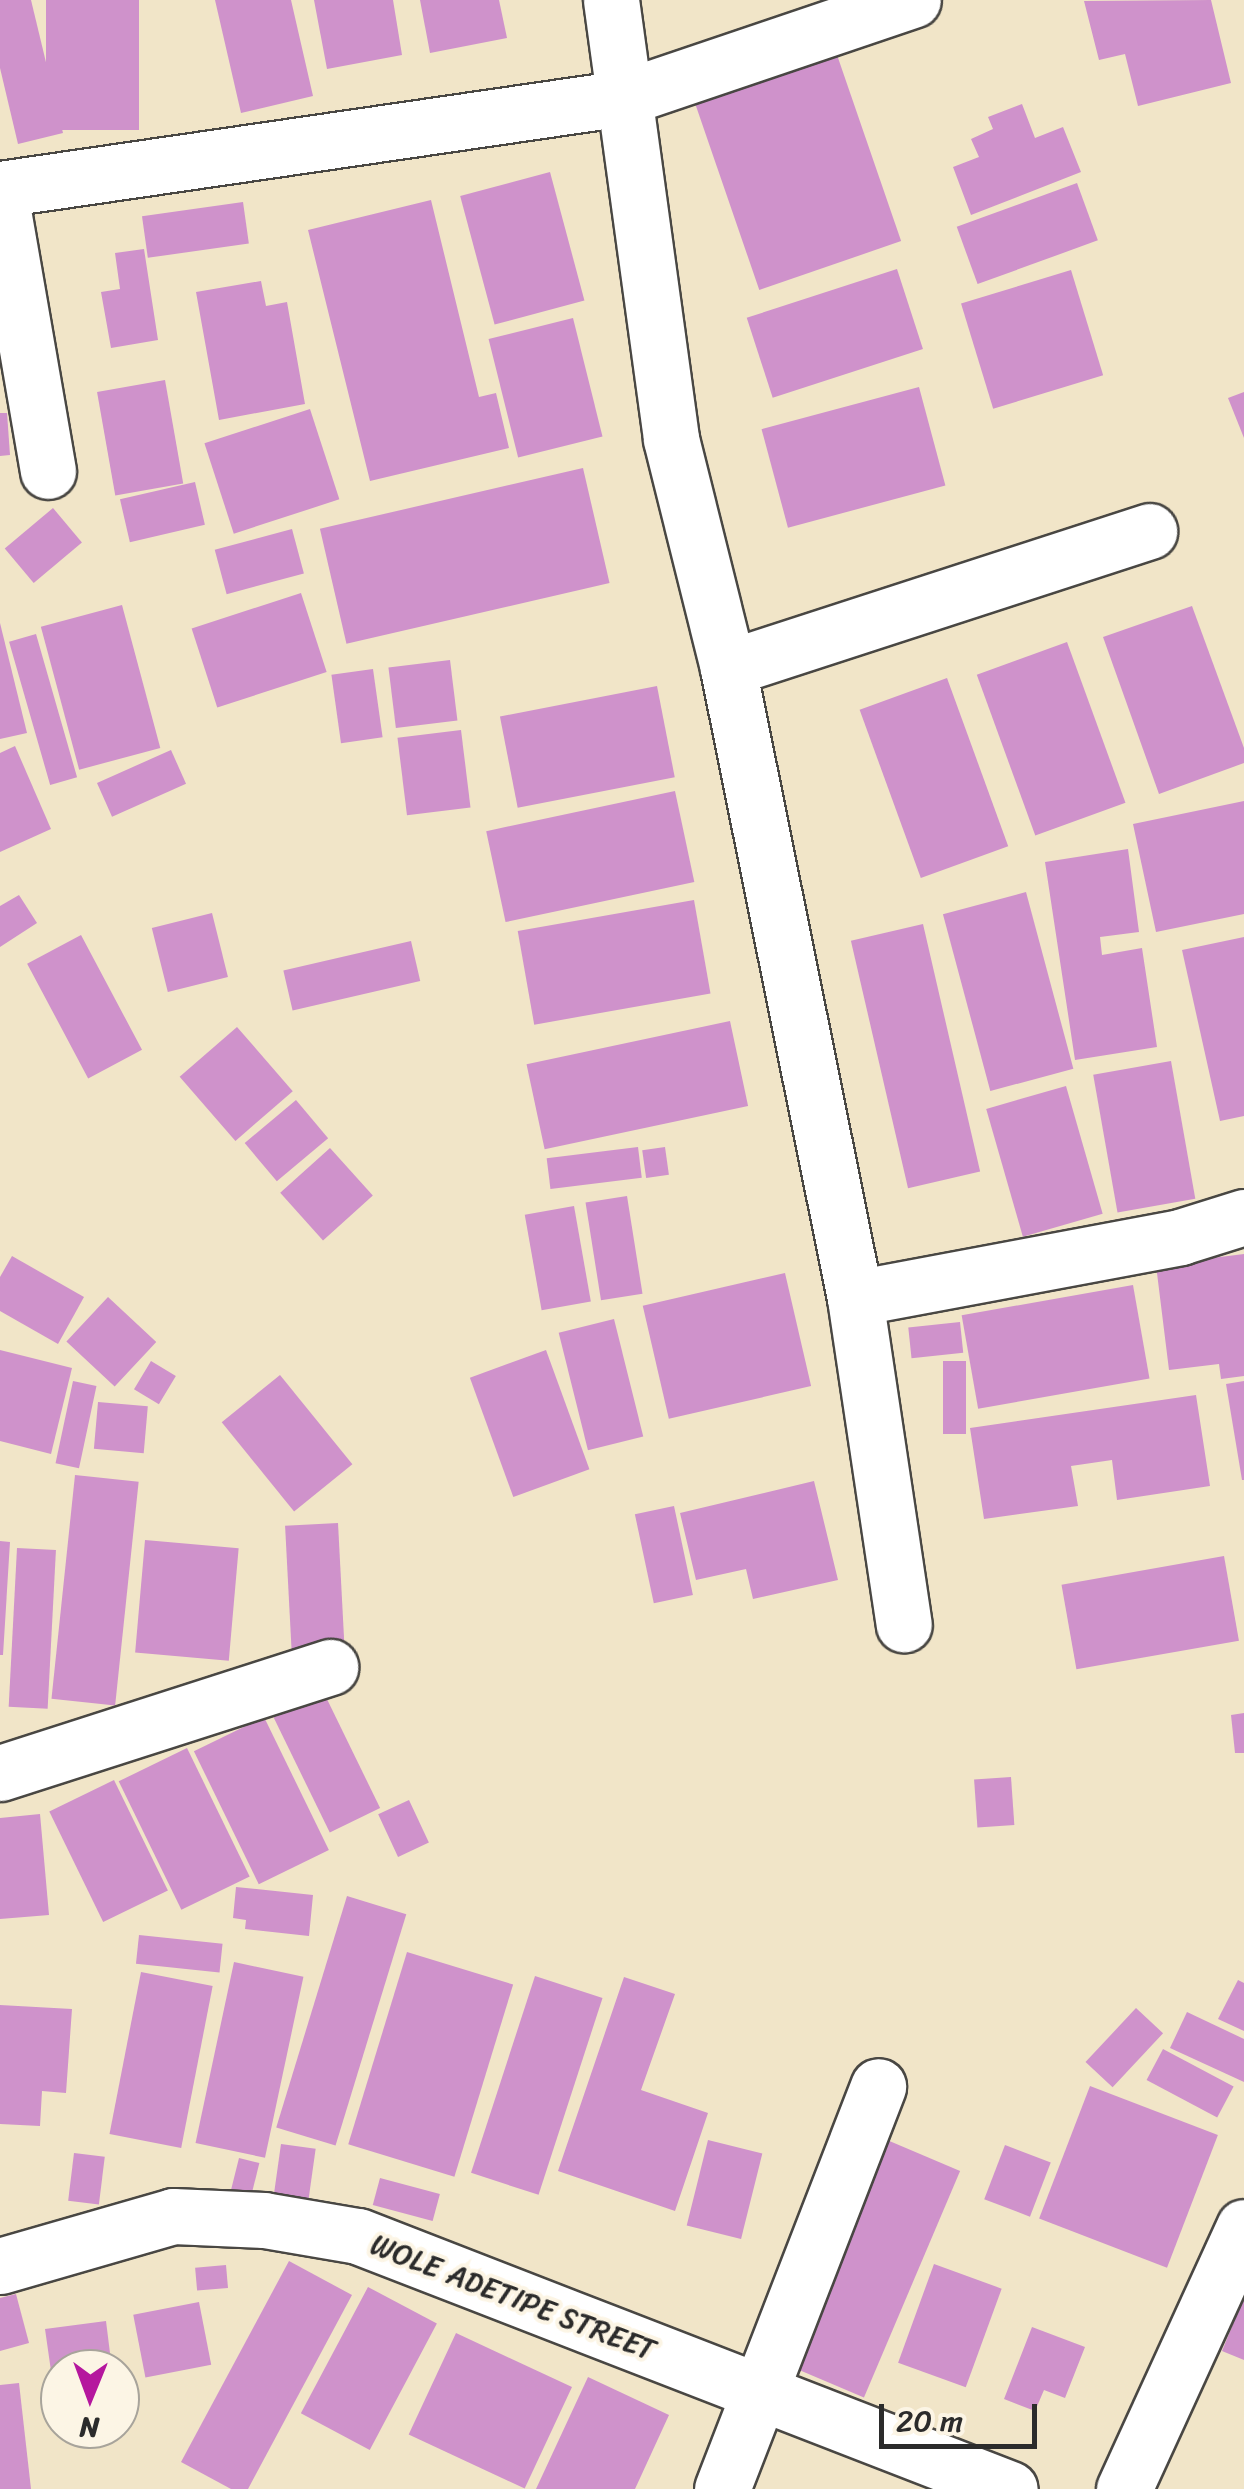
<!DOCTYPE html>
<html>
<head>
<meta charset="utf-8">
<style>
  body { margin:0 }
  #map { position:relative; width:1244px; height:2489px; overflow:hidden; background:#f1e5c8; font-family:Sriracha,sans-serif }
  div>[style] { position:absolute }
  .building>* { inset:0; background:#cf92cb; transform-origin:0 0 }
  .roads { filter:drop-shadow(2px 0 #494743) drop-shadow(-2px 0 #494743) drop-shadow(0 2px #494743) drop-shadow(0 -2px #494743) }
  .minor>* { height:55px; margin:-27.5px; padding:0 27.5px; transform-origin:27.5px; border-radius:27.5px; background:#fff }
  span { translate:-50% -50%; white-space:nowrap; text-align:center; line-height:1.15; -webkit-text-stroke:8px #fcf5e5; paint-order:stroke }
  .street-label { font-size:30px; color:#2b2b2b }
  .north { position:absolute; left:40px; top:2349px; width:100px; height:100px; box-sizing:border-box; background:#fcf5e5; border:2px solid #a8a49b; border-radius:50%; rotate:181deg; font-size:28px; font-weight:700; line-height:40px; text-align:center; color:#2b2b2b }
  .north::after { content:''; display:block; margin:auto; width:35px; height:45px; background:#b5179e; clip-path:polygon(50% 0,100% 100%,50% 72%,0 100%) }
  .scale { position:absolute; left:879px; top:2404px; width:158px; height:45px; box-sizing:border-box; border:5px solid #2b2b2b; border-top:0; padding-left:12px; font-size:30px; line-height:35px; white-space:nowrap; color:#2b2b2b; -webkit-text-stroke:8px #fcf5e5; paint-order:stroke }
</style>
</head>
<body>
<div id="map">
  <div class="building">
    <div style="clip-path:polygon(0 0,31px 0,63px 133px,18px 144px,0 68px)"></div>
    <div style="left:46px;top:0;width:93px;height:130px"></div>
    <div style="clip-path:polygon(215px 0,291px 0,313px 96px,241px 113px)"></div>
    <div style="clip-path:polygon(314px 0,393px 0,402px 55px,327px 69px)"></div>
    <div style="clip-path:polygon(420px 0,499px 0,507px 38px,430px 53px)"></div>
    <div style="clip-path:polygon(1211px 0,1231px 83px,1138px 106px,1125px 54px,1099px 60px,1084px 1px)"></div>
    <div style="left:836px;top:52px;width:200px;height:150px;rotate:71deg"></div>
    <div style="clip-path:polygon(1022px 104px,1035px 138px,1063px 127px,1081px 172px,971px 215px,953px 167px,979px 157px,971px 139px,993px 129px,988px 117px)"></div>
    <div style="left:550px;top:172px;width:133px;height:93px;rotate:75deg"></div>
    <div style="left:1077px;top:183px;width:61px;height:128px;rotate:70deg"></div>
    <div style="clip-path:polygon(431px 200px,479px 397px,496px 393px,509px 448px,370px 481px,308px 230px)"></div>
    <div style="left:243px;top:202px;width:42px;height:102px;rotate:82deg"></div>
    <div style="clip-path:polygon(144px 249px,158px 340px,111px 348px,101px 292px,120px 289px,115px 253px)"></div>
    <div style="left:897px;top:269px;width:84px;height:158px;rotate:72deg"></div>
    <div style="left:1071px;top:270px;width:110px;height:115px;rotate:73deg"></div>
    <div style="clip-path:polygon(261px 281px,266px 306px,287px 302px,305px 404px,219px 420px,196px 292px)"></div>
    <div style="left:573px;top:318px;width:122px;height:87px;rotate:76deg"></div>
    <div style="left:165px;top:380px;width:105px;height:69px;rotate:80deg"></div>
    <div style="left:919px;top:387px;width:102px;height:163px;rotate:75deg"></div>
    <div style="clip-path:polygon(1244px 392px,1244px 438px,1228px 398px)"></div>
    <div style="left:310px;top:409px;width:95px;height:111px;rotate:72deg"></div>
    <div style="clip-path:polygon(0 413px,7px 413px,10px 455px,0 456px)"></div>
    <div style="left:583px;top:468px;width:118px;height:270px;rotate:77deg"></div>
    <div style="left:195px;top:482px;width:44px;height:77px;rotate:77deg"></div>
    <div style="left:53px;top:508px;width:45px;height:63px;rotate:50deg"></div>
    <div style="left:292px;top:529px;width:46px;height:80px;rotate:75deg"></div>
    <div style="left:301px;top:593px;width:83px;height:115px;rotate:72deg"></div>
    <div style="left:122px;top:605px;width:148px;height:84px;rotate:75deg"></div>
    <div style="clip-path:polygon(1192px 606px,1244px 748px,1244px 763px,1159px 794px,1103px 637px)"></div>
    <div style="clip-path:polygon(0 623px,27px 733px,0 739px)"></div>
    <div style="left:36px;top:634px;width:149px;height:28px;rotate:74deg"></div>
    <div style="left:1067px;top:642px;width:171px;height:96px;rotate:70deg"></div>
    <div style="left:450px;top:660px;width:61px;height:62px;rotate:83deg"></div>
    <div style="left:373px;top:669px;width:69px;height:42px;rotate:82deg"></div>
    <div style="left:947px;top:678px;width:179px;height:93px;rotate:70deg"></div>
    <div style="left:657px;top:686px;width:93px;height:160px;rotate:79deg"></div>
    <div style="left:461px;top:730px;width:78px;height:64px;rotate:83deg"></div>
    <div style="clip-path:polygon(15px 746px,51px 829px,0 852px,0 753px)"></div>
    <div style="left:171px;top:750px;width:37px;height:81px;rotate:66deg"></div>
    <div style="left:675px;top:791px;width:93px;height:193px;rotate:78deg"></div>
    <div style="clip-path:polygon(1244px 801px,1244px 914px,1156px 932px,1133px 824px)"></div>
    <div style="clip-path:polygon(1128px 849px,1139px 932px,1100px 937px,1102px 955px,1142px 948px,1157px 1047px,1075px 1060px,1045px 862px)"></div>
    <div style="left:1026px;top:892px;width:183px;height:86px;rotate:75deg"></div>
    <div style="clip-path:polygon(19px 895px,37px 923px,0 947px,0 906px)"></div>
    <div style="left:694px;top:900px;width:95px;height:179px;rotate:80deg"></div>
    <div style="left:212px;top:913px;width:66px;height:62px;rotate:76deg"></div>
    <div style="left:923px;top:924px;width:254px;height:74px;rotate:77deg"></div>
    <div style="left:81px;top:935px;width:130px;height:61px;rotate:62deg"></div>
    <div style="clip-path:polygon(1244px 937px,1244px 1116px,1220px 1121px,1182px 950px)"></div>
    <div style="left:411px;top:941px;width:41px;height:131px;rotate:77deg"></div>
    <div style="left:730px;top:1021px;width:87px;height:208px;rotate:78deg"></div>
    <div style="left:237px;top:1027px;width:85px;height:76px;rotate:49deg"></div>
    <div style="left:1171px;top:1061px;width:140px;height:79px;rotate:80deg"></div>
    <div style="left:1066px;top:1086px;width:133px;height:83px;rotate:74deg"></div>
    <div style="left:296px;top:1100px;width:50px;height:67px;rotate:50deg"></div>
    <div style="left:638px;top:1147px;width:31px;height:92px;rotate:83deg"></div>
    <div style="left:665px;top:1147px;width:28px;height:23px;rotate:82deg"></div>
    <div style="left:330px;top:1148px;width:64px;height:67px;rotate:48deg"></div>
    <div style="left:627px;top:1196px;width:99px;height:42px;rotate:81deg"></div>
    <div style="left:574px;top:1206px;width:97px;height:50px;rotate:80deg"></div>
    <div style="clip-path:polygon(1244px 1254px,1244px 1376px,1221px 1379px,1219px 1364px,1169px 1370px,1156px 1265px)"></div>
    <div style="clip-path:polygon(12px 1256px,84px 1297px,58px 1344px,0 1311px,0 1277px)"></div>
    <div style="left:785px;top:1273px;width:116px;height:146px;rotate:77deg"></div>
    <div style="left:1133px;top:1285px;width:95px;height:174px;rotate:80deg"></div>
    <div style="left:108px;top:1297px;width:66px;height:61px;rotate:43deg"></div>
    <div style="left:614px;top:1319px;width:121px;height:57px;rotate:76deg"></div>
    <div style="left:960px;top:1322px;width:31px;height:52px;rotate:84deg"></div>
    <div style="clip-path:polygon(0 1350px,72px 1368px,51px 1454px,0 1441px)"></div>
    <div style="left:546px;top:1350px;width:127px;height:81px;rotate:70deg"></div>
    <div style="left:151px;top:1361px;width:29px;height:33px;rotate:31deg"></div>
    <div style="left:943px;top:1361px;width:23px;height:73px"></div>
    <div style="left:280px;top:1375px;width:115px;height:75px;rotate:51deg"></div>
    <div style="left:73px;top:1381px;width:24px;height:84px;rotate:12deg"></div>
    <div style="clip-path:polygon(1244px 1381px,1244px 1480px,1242px 1480px,1226px 1384px)"></div>
    <div style="clip-path:polygon(1196px 1395px,1210px 1486px,1117px 1500px,1112px 1460px,1071px 1466px,1078px 1506px,984px 1519px,970px 1428px)"></div>
    <div style="left:98px;top:1402px;width:50px;height:47px;rotate:5deg"></div>
    <div style="left:75px;top:1475px;width:64px;height:225px;rotate:6deg"></div>
    <div style="clip-path:polygon(814px 1481px,838px 1580px,753px 1599px,746px 1569px,696px 1580px,680px 1513px)"></div>
    <div style="left:674px;top:1506px;width:91px;height:40px;rotate:78deg"></div>
    <div style="left:338px;top:1523px;width:134px;height:53px;rotate:87deg"></div>
    <div style="left:145px;top:1540px;width:94px;height:113px;rotate:5deg"></div>
    <div style="clip-path:polygon(0 1541px,10px 1542px,3px 1655px,0 1655px)"></div>
    <div style="left:17px;top:1548px;width:39px;height:159px;rotate:3deg"></div>
    <div style="left:1224px;top:1556px;width:86px;height:165px;rotate:80deg"></div>
    <div style="left:324px;top:1693px;width:128px;height:56px;rotate:64deg"></div>
    <div style="clip-path:polygon(1244px 1713px,1244px 1753px,1235px 1753px,1231px 1715px)"></div>
    <div style="left:264px;top:1717px;width:148px;height:78px;rotate:64deg"></div>
    <div style="left:187px;top:1748px;width:143px;height:76px;rotate:64deg"></div>
    <div style="left:1011px;top:1777px;width:48px;height:37px;rotate:86deg"></div>
    <div style="left:114px;top:1780px;width:123px;height:72px;rotate:64deg"></div>
    <div style="left:409px;top:1800px;width:47px;height:34px;rotate:65deg"></div>
    <div style="clip-path:polygon(40px 1814px,49px 1915px,0 1919px,0 1818px)"></div>
    <div style="clip-path:polygon(236px 1887px,313px 1895px,309px 1936px,245px 1929px,246px 1920px,233px 1918px)"></div>
    <div style="left:347px;top:1896px;width:62px;height:242px;rotate:17deg"></div>
    <div style="left:139px;top:1935px;width:84px;height:29px;rotate:6deg"></div>
    <div style="left:407px;top:1952px;width:111px;height:201px;rotate:17deg"></div>
    <div style="left:234px;top:1962px;width:71px;height:185px;rotate:12deg"></div>
    <div style="left:141px;top:1972px;width:73px;height:165px;rotate:11deg"></div>
    <div style="left:535px;top:1976px;width:71px;height:207px;rotate:18deg"></div>
    <div style="clip-path:polygon(624px 1977px,675px 1994px,641px 2090px,708px 2113px,675px 2211px,558px 2171px)"></div>
    <div style="clip-path:polygon(1238px 1980px,1244px 1983px,1244px 2031px,1218px 2019px)"></div>
    <div style="clip-path:polygon(0 2005px,72px 2009px,66px 2093px,42px 2091px,40px 2126px,0 2124px)"></div>
    <div style="left:1136px;top:2008px;width:37px;height:74px;rotate:43deg"></div>
    <div style="clip-path:polygon(1187px 2012px,1244px 2039px,1244px 2082px,1170px 2048px)"></div>
    <div style="left:1163px;top:2049px;width:80px;height:35px;rotate:28deg"></div>
    <div style="left:1090px;top:2086px;width:137px;height:142px;rotate:21deg"></div>
    <div style="left:880px;top:2137px;width:87px;height:246px;rotate:23deg"></div>
    <div style="left:708px;top:2140px;width:56px;height:88px;rotate:14deg"></div>
    <div style="left:281px;top:2144px;width:35px;height:51px;rotate:8deg"></div>
    <div style="left:1005px;top:2145px;width:49px;height:58px;rotate:21deg"></div>
    <div style="left:74px;top:2153px;width:31px;height:48px;rotate:7deg"></div>
    <div style="left:239px;top:2158px;width:21px;height:38px;rotate:14deg"></div>
    <div style="left:380px;top:2178px;width:62px;height:28px;rotate:15deg"></div>
    <div style="clip-path:polygon(289px 2261px,352px 2295px,248px 2489px,231px 2489px,181px 2462px)"></div>
    <div style="left:934px;top:2264px;width:72px;height:105px;rotate:20deg"></div>
    <div style="left:226px;top:2265px;width:23px;height:31px;rotate:85deg"></div>
    <div style="left:368px;top:2287px;width:78px;height:143px;rotate:28deg"></div>
    <div style="clip-path:polygon(16px 2294px,29px 2343px,0 2351px,0 2298px)"></div>
    <div style="clip-path:polygon(1244px 2297px,1244px 2360px,1222px 2351px)"></div>
    <div style="left:199px;top:2302px;width:64px;height:67px;rotate:79deg"></div>
    <div style="clip-path:polygon(106px 2321px,112px 2369px,60px 2369px,58px 2420px,45px 2329px)"></div>
    <div style="clip-path:polygon(1032px 2327px,1085px 2347px,1065px 2398px,1044px 2390px,1035px 2411px,1004px 2399px)"></div>
    <div style="left:456px;top:2333px;width:128px;height:112px;rotate:25deg"></div>
    <div style="clip-path:polygon(588px 2377px,669px 2415px,635px 2489px,536px 2489px)"></div>
    <div style="clip-path:polygon(19px 2383px,31px 2489px,0 2489px,0 2385px)"></div>
  </div>
  <div class="roads">
    <div class="minor">
      <div style="left:611px;top:0;width:443px;rotate:82.2deg"></div>
      <div style="left:671px;top:439px;width:236px;rotate:76deg"></div>
      <div style="left:728px;top:668px;width:643px;rotate:78.6deg"></div>
      <div style="left:855px;top:1298px;width:330px;rotate:81.5deg"></div>
      <div style="left:0;top:189px;width:630px;rotate:-8.31deg"></div>
      <div style="left:623px;top:98px;width:306px;rotate:-18.7deg"></div>
      <div style="left:0;top:193px;width:282px;rotate:80.2deg"></div>
      <div style="left:728px;top:668px;width:443px;rotate:-18deg"></div>
      <div style="left:855px;top:1298px;width:331px;rotate:-10.6deg"></div>
      <div style="left:1180px;top:1237px;width:67px;rotate:-17.4deg"></div>
      <div style="left:0;top:1773px;width:347px;rotate:-17.8deg"></div>
      <div style="left:0;top:2266px;width:180px;rotate:-16.1deg"></div>
      <div style="left:173px;top:2216px;width:91px;rotate:2.5deg"></div>
      <div style="left:264px;top:2220px;width:95px;rotate:9.7deg"></div>
      <div style="left:358px;top:2236px;width:699px;rotate:21.21deg"></div>
      <div style="left:722px;top:2489px;width:432px;rotate:-68.8deg"></div>
      <div style="left:1124px;top:2489px;width:288px;rotate:-65.4deg"></div>
    </div>
  </div>
  <div class="street-label">
    <span style="left:513px;top:2297px;rotate:21deg">WOLE ADETIPE STREET</span>
  </div>
  <div class="north">N</div>
  <div class="scale">20 m</div>
</div>
</body>
</html>
